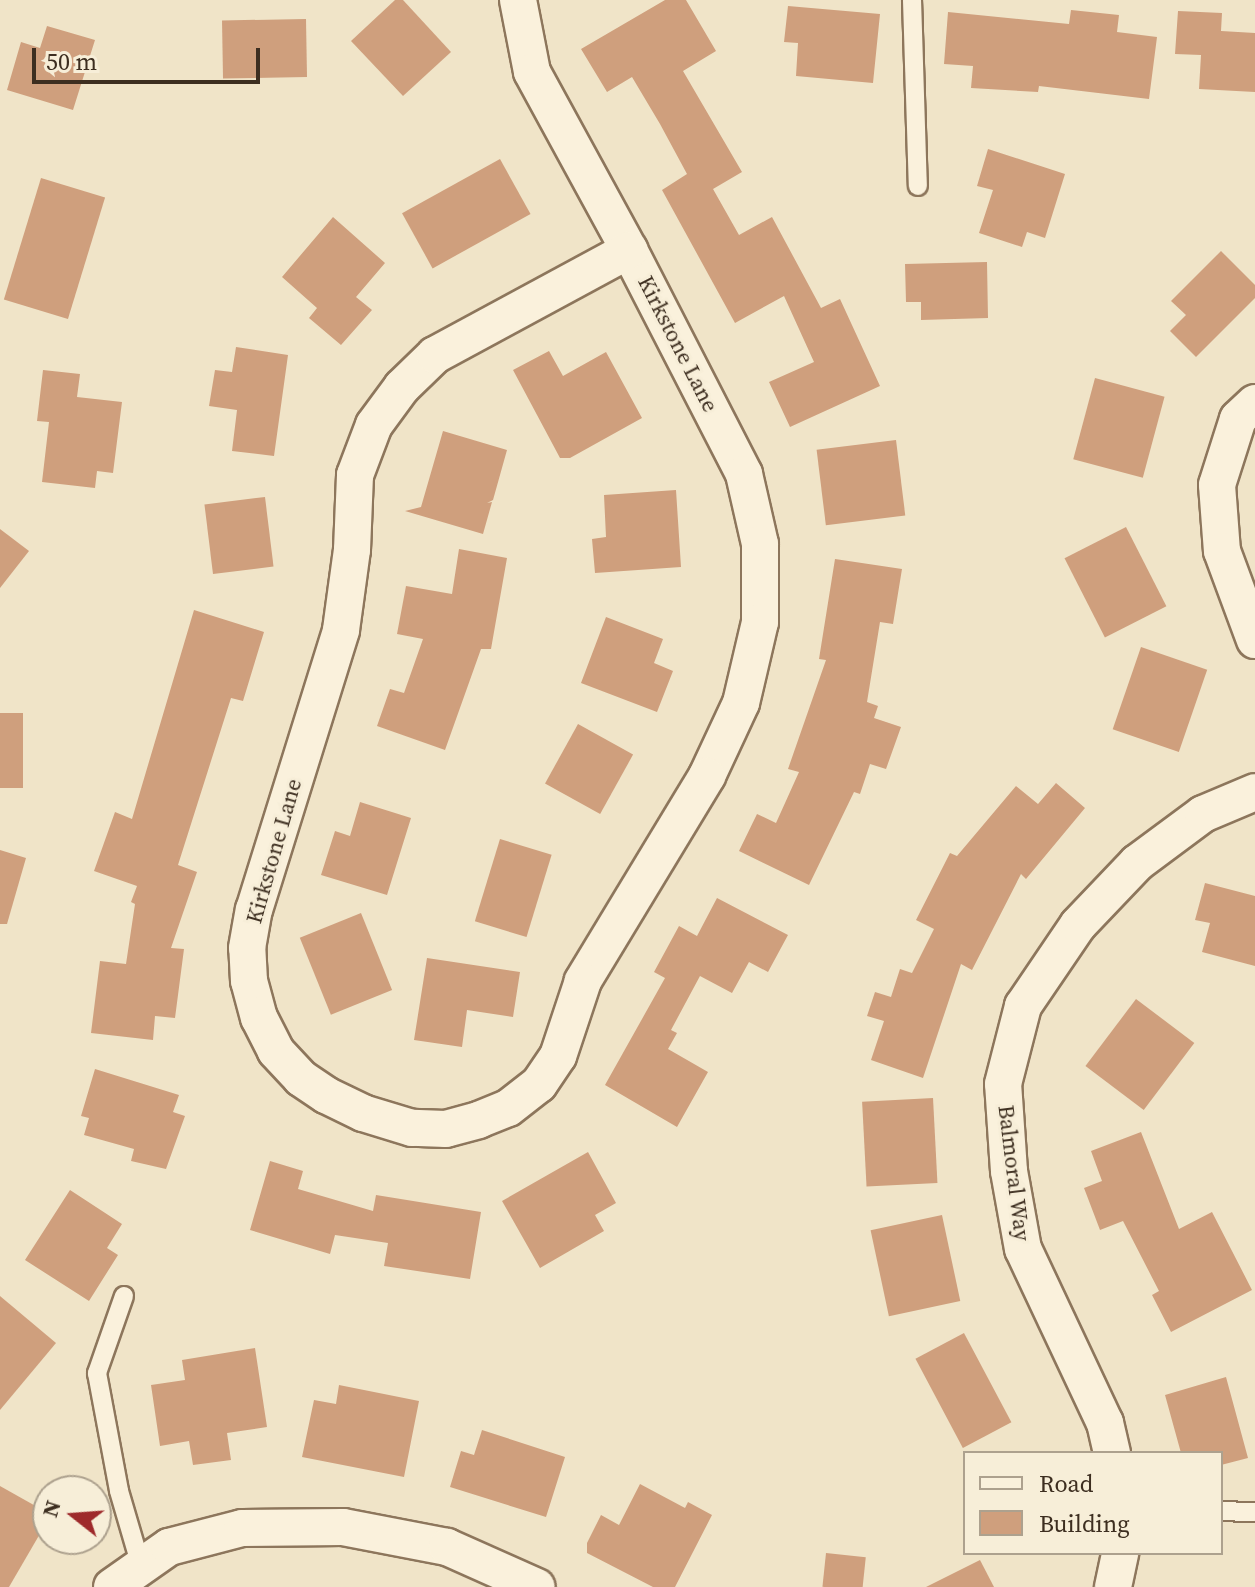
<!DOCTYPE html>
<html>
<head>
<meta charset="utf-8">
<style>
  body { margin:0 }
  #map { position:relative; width:1255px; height:1587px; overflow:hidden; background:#f0e4c8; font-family:"Source Serif 4",serif }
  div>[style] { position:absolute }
  .building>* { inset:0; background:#cf9f7d; transform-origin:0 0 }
  .roads { filter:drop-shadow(2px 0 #8d765c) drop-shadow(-2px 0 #8d765c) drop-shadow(0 2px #8d765c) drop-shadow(0 -2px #8d765c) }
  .service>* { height:18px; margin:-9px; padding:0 9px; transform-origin:9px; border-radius:9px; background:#faf1dc }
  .minor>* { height:36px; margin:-18px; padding:0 18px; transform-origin:18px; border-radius:18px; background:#faf1dc }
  span { translate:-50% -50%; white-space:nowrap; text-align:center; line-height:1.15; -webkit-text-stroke:6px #f7eed8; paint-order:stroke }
  .street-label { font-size:22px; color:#3d2e20 }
  .legend { position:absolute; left:963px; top:1451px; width:260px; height:104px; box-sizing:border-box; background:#f7eed8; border:2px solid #ada18e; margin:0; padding:10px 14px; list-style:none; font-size:24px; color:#3d2e20 }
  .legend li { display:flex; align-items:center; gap:16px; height:40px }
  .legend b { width:40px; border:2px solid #ada18e }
  .north { position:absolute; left:32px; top:1475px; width:80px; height:80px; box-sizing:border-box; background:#f7eed8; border:2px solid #ada18e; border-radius:50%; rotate:287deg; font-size:22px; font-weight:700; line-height:32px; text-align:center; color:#3d2e20 }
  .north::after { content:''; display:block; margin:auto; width:28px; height:36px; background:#9e2a2b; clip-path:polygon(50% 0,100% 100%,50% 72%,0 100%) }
  .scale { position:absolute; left:32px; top:48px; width:228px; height:36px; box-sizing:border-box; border:4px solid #3d2e20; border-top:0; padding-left:10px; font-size:24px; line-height:28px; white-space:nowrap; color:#3d2e20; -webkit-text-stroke:6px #f7eed8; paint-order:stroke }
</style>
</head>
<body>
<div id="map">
  <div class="building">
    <div style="clip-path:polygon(395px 0,403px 0,451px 52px,403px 96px,351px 41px)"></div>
    <div style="clip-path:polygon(665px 0,686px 0,716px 51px,683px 71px,742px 172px,713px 189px,739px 235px,772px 217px,821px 308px,840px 299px,880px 386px,790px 427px,769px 382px,814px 362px,784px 296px,735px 323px,662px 190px,687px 174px,660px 124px,632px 77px,607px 92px,581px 49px)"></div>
    <div style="clip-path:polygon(788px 6px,880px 14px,873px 83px,796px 76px,798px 43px,784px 42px)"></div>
    <div style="clip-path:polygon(1071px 10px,1119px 15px,1117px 32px,1157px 37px,1149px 99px,1039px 86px,1038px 92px,971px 88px,973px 66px,944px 64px,948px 12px,1069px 24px)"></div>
    <div style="clip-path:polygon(1178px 11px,1222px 13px,1221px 31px,1255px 33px,1255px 92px,1199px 89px,1201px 55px,1175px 54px)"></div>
    <div style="left:306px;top:19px;width:58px;height:84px;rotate:89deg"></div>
    <div style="clip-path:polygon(47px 26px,95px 40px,73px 110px,7px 90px,21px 42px,40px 48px)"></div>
    <div style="clip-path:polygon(988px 149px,1065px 174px,1045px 238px,1027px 232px,1022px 247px,979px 233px,993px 190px,977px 186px)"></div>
    <div style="left:500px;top:159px;width:63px;height:112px;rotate:61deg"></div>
    <div style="left:41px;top:178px;width:67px;height:127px;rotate:17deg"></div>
    <div style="clip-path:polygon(333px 217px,385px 263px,356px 297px,372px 310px,341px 345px,309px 318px,317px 308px,282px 277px)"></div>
    <div style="clip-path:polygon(1221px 251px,1255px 285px,1255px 298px,1196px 357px,1170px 331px,1186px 315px,1171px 301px)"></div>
    <div style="clip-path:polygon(987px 262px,988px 318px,921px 320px,921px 302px,906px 302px,905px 264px)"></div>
    <div style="clip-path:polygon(236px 347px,288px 355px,274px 456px,232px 451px,237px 410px,209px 406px,215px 370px,232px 372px)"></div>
    <div style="clip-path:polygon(549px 351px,563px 376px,606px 352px,642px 418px,570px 458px,560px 458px,513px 370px)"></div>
    <div style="clip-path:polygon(43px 370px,80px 374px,77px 397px,122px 402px,113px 473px,97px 471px,95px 488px,42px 482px,49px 422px,37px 421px)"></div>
    <div style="left:1095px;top:378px;width:72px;height:84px;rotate:15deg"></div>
    <div style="clip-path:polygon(443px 431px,507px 450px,493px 500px,487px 503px,492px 502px,483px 534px,405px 511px,421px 507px)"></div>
    <div style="left:896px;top:440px;width:76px;height:80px;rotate:83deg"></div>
    <div style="clip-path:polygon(676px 490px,681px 567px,595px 573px,592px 539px,606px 537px,604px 495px)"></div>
    <div style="left:265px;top:497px;width:70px;height:61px;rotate:83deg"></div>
    <div style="left:1126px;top:527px;width:89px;height:69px;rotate:63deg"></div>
    <div style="clip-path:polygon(0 529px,29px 551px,0 588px)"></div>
    <div style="clip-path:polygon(459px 549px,507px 558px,491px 649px,481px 649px,445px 750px,377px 726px,390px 689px,404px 693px,423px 639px,397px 634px,406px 586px,452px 594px)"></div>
    <div style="clip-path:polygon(835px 559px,902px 569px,893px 624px,880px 622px,867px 702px,878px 706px,874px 718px,901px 727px,886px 769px,870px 764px,860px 794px,854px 792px,809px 885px,739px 851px,757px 814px,776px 823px,799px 772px,788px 769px,826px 660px,819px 659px)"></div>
    <div style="clip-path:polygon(194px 610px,264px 632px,243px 701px,231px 698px,178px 865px,197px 872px,171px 948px,184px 949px,175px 1018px,155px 1016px,153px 1040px,91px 1033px,100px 961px,126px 964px,135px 904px,131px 902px,137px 886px,94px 871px,115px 812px,132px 819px)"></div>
    <div style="clip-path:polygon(606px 617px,663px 639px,654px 663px,673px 671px,657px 712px,581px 683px)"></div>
    <div style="left:1141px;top:647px;width:70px;height:87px;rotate:19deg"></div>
    <div style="left:0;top:713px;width:23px;height:75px"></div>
    <div style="left:578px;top:724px;width:63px;height:68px;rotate:29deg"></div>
    <div style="clip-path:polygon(1056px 783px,1085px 808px,1026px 879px,1021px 874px,972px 970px,961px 964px,923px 1078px,871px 1060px,884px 1021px,867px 1016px,875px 992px,891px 997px,900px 969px,912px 973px,934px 929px,916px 920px,950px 853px,957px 856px,1016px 786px,1038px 804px)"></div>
    <div style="clip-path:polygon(360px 802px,411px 818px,387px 895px,321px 875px,335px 831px,350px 836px)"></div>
    <div style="left:500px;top:839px;width:54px;height:86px;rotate:17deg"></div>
    <div style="clip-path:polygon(0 850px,26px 858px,7px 924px,0 924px)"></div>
    <div style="clip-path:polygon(1205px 883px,1255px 896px,1255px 966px,1202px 952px,1210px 923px,1195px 920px)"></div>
    <div style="clip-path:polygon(717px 898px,788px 935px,768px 972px,749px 962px,732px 993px,700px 976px,671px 1030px,677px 1033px,668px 1049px,708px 1072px,677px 1127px,605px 1085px,665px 978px,654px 972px,679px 926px,697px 936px)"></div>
    <div style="left:361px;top:913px;width:83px;height:66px;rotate:68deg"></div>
    <div style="clip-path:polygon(427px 958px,520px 972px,513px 1017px,467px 1010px,462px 1047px,414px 1040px)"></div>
    <div style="left:1136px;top:999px;width:73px;height:84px;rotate:37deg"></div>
    <div style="clip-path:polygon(95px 1069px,179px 1095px,173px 1112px,185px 1116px,166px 1169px,131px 1161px,134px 1149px,84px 1135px,89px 1118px,81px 1116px)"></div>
    <div style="left:933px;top:1098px;width:85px;height:71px;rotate:87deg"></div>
    <div style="clip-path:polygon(1141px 1132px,1179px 1229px,1212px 1212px,1252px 1290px,1171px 1332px,1152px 1295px,1159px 1291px,1123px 1221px,1100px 1230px,1084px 1188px,1102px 1181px,1091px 1151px)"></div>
    <div style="clip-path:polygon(588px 1152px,616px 1203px,595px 1215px,604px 1231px,540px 1268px,502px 1201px)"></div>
    <div style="clip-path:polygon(270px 1161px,303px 1171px,298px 1189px,373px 1211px,376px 1195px,481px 1212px,470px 1279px,384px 1266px,388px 1243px,335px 1235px,330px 1254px,250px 1230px)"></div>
    <div style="clip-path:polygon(70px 1190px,122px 1224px,107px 1248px,118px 1255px,89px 1301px,25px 1260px)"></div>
    <div style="left:942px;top:1215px;width:88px;height:73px;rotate:78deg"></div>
    <div style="clip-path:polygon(0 1296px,56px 1343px,0 1410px)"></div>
    <div style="left:964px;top:1333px;width:101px;height:55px;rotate:62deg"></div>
    <div style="clip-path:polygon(255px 1348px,267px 1427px,227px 1433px,231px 1460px,193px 1465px,189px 1441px,160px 1446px,151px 1385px,185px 1380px,182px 1360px)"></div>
    <div style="clip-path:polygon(1226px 1377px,1248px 1458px,1221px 1465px,1221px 1453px,1181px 1453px,1165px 1395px)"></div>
    <div style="clip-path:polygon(339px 1385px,419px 1401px,404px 1477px,302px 1457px,314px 1400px,336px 1404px)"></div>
    <div style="clip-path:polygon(482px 1430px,565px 1457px,546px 1517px,450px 1487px,461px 1451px,474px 1455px)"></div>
    <div style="clip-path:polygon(640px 1484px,685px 1508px,688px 1502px,712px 1515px,675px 1587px,653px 1587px,587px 1553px,587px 1543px,601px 1515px,619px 1525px)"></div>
    <div style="clip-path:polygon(0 1486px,48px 1513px,48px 1520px,9px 1587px,0 1587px)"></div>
    <div style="left:826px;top:1553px;width:40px;height:34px;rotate:6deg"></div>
    <div style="clip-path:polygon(980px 1560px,994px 1587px,926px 1587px)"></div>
  </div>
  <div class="roads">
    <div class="service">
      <div style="left:912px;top:0;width:186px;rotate:88.2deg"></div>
      <div style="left:124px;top:1296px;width:82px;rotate:109.3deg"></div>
      <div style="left:97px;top:1373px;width:120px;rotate:79.4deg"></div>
      <div style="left:119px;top:1491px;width:78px;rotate:73.7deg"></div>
      <div style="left:1221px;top:1511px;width:34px;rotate:2deg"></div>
    </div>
    <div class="minor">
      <div style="left:518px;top:0;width:73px;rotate:79deg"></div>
      <div style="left:532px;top:72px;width:203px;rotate:61.4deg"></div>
      <div style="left:629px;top:250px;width:252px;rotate:62.8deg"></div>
      <div style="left:744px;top:474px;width:72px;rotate:77.1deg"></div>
      <div style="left:760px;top:544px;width:78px;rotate:90deg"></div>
      <div style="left:760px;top:622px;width:83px;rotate:103.2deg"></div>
      <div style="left:741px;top:703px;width:81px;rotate:115deg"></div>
      <div style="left:707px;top:776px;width:240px;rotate:121.2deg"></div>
      <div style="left:583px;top:981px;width:79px;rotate:108.4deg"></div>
      <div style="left:558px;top:1056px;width:34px;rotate:124deg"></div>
      <div style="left:539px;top:1084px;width:39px;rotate:142deg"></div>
      <div style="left:508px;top:1108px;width:31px;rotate:158deg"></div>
      <div style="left:479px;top:1120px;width:34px;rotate:165deg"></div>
      <div style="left:446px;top:1129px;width:34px;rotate:-178deg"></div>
      <div style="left:412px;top:1128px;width:51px;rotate:-163deg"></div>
      <div style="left:363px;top:1113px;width:41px;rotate:-154.1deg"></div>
      <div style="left:326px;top:1095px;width:30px;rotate:-146deg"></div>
      <div style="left:301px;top:1078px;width:37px;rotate:-133deg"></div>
      <div style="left:276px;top:1051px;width:37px;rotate:-117deg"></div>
      <div style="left:259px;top:1018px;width:38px;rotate:-105deg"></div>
      <div style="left:249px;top:981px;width:33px;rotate:-93deg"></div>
      <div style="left:247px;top:948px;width:39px;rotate:-80deg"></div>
      <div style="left:254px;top:910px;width:293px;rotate:-72.7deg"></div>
      <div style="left:341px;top:630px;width:81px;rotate:-82.2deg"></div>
      <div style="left:352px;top:550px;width:75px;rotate:-87.7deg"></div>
      <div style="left:355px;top:475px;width:53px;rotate:-69.2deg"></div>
      <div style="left:374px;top:425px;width:47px;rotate:-53.6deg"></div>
      <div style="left:402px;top:387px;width:46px;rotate:-44.1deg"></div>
      <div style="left:435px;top:355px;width:221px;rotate:-28.4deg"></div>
      <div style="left:1255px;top:403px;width:23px;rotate:137deg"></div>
      <div style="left:1238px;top:419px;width:69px;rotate:107.7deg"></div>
      <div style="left:1217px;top:485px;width:66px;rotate:85.7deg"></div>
      <div style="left:1222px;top:551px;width:95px;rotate:69.7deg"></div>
      <div style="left:1112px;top:1453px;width:31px;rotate:-103deg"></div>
      <div style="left:1105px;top:1423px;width:192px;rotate:-115.2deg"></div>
      <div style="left:1023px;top:1249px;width:79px;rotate:-100.2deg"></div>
      <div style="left:1009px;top:1171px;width:87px;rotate:-93.9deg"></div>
      <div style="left:1003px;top:1084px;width:81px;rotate:-75.6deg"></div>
      <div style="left:1023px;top:1006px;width:98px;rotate:-55.8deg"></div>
      <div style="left:1078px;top:925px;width:86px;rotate:-46.4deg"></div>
      <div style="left:1137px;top:863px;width:82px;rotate:-36.6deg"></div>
      <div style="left:1203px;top:814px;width:56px;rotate:-22.9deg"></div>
      <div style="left:112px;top:1587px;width:70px;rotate:-35.1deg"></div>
      <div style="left:169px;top:1547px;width:75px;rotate:-14.6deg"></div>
      <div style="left:242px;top:1528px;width:101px;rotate:-0.6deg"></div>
      <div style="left:343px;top:1527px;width:106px;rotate:10.9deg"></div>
      <div style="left:447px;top:1547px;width:98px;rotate:24deg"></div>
      <div style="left:1113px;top:1587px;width:35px;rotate:-78deg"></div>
    </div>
  </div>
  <div class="street-label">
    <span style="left:678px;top:344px;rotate:63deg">Kirkstone Lane</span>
    <span style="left:274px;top:851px;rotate:-74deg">Kirkstone Lane</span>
    <span style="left:1014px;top:1173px;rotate:83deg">Balmoral Way</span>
  </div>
  <ul class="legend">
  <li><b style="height:10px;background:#faf1dc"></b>Road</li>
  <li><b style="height:22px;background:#cf9f7d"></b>Building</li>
  </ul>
  <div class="north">N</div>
  <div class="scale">50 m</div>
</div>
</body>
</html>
